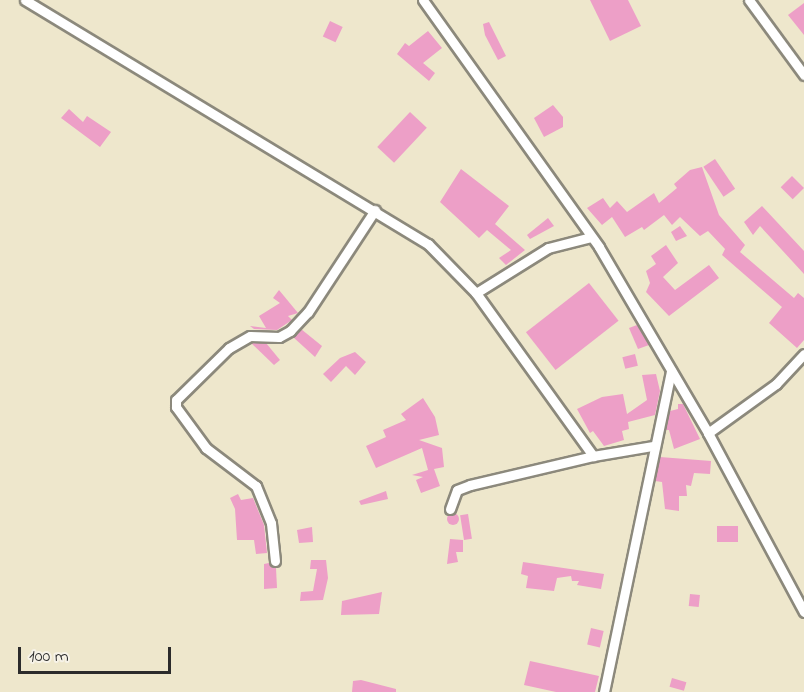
<!DOCTYPE html>
<html>
<head>
<meta charset="utf-8">
<style>
  body { margin:0 }
  #map { position:relative; width:804px; height:692px; overflow:hidden; background:#eee7cc; font-family:"Indie Flower",sans-serif }
  div>[style] { position:absolute }
  .building>* { inset:0; background:#ed9fc7; transform-origin:0 0 }
  .round { border-radius:50% }
  .roads { filter:drop-shadow(2px 0 #8c897c) drop-shadow(-2px 0 #8c897c) drop-shadow(0 2px #8c897c) drop-shadow(0 -2px #8c897c) }
  .street>* { height:9px; margin:-4.5px; padding:0 4.5px; transform-origin:4.5px; border-radius:4.5px; background:#fff }
  span { translate:-50% -50%; white-space:nowrap; text-align:center; line-height:1.15; -webkit-text-stroke:5px #f7f3e8; paint-order:stroke }
  .scale { position:absolute; left:18px; top:647px; width:153px; height:27px; box-sizing:border-box; border:3px solid #2b2b2b; border-top:0; padding-left:8px; font-size:18px; line-height:21px; white-space:nowrap; color:#2b2b2b; -webkit-text-stroke:4px #f7f3e8; paint-order:stroke }
</style>
</head>
<body>
<div id="map">
  <div class="building">
    <div style="clip-path:polygon(590px 0,628px 0,641px 26px,610px 41px)"></div>
    <div style="clip-path:polygon(804px 3px,804px 35px,788px 15px)"></div>
    <div style="left:330px;top:21px;width:14px;height:17px;rotate:25deg"></div>
    <div style="clip-path:polygon(489px 22px,506px 56px,498px 60px,485px 35px,483px 24px)"></div>
    <div style="clip-path:polygon(428px 31px,442px 48px,423px 63px,435px 73px,429px 81px,397px 54px,405px 43px,409px 46px)"></div>
    <div style="clip-path:polygon(553px 105px,563px 117px,563px 127px,544px 137px,534px 118px)"></div>
    <div style="clip-path:polygon(69px 109px,83px 122px,87px 116px,111px 132px,100px 147px,61px 118px)"></div>
    <div style="left:410px;top:112px;width:23px;height:48px;rotate:43deg"></div>
    <div style="left:715px;top:159px;width:36px;height:14px;rotate:56deg"></div>
    <div style="clip-path:polygon(702px 167px,719px 215px,745px 245px,740px 252px,794px 298px,798px 293px,804px 298px,804px 340px,797px 348px,769px 323px,782px 307px,722px 255px,725px 249px,708px 231px,700px 236px,680px 217px,672px 225px,664px 215px,644px 230px,642px 227px,625px 237px,612px 217px,602px 225px,587px 208px,603px 198px,610px 208px,617px 201px,627px 212px,654px 193px,659px 203px,677px 188px,674px 184px,690px 170px)"></div>
    <div style="clip-path:polygon(461px 169px,509px 206px,495px 224px,525px 250px,506px 265px,499px 258px,511px 250px,487px 230px,479px 238px,440px 202px)"></div>
    <div style="left:792px;top:176px;width:17px;height:16px;rotate:45deg"></div>
    <div style="clip-path:polygon(762px 206px,804px 251px,804px 274px,760px 226px,753px 235px,744px 222px)"></div>
    <div style="clip-path:polygon(548px 218px,554px 226px,530px 239px,527px 235px)"></div>
    <div style="clip-path:polygon(680px 226px,687px 236px,676px 241px,671px 232px)"></div>
    <div style="clip-path:polygon(666px 245px,678px 263px,663px 277px,675px 290px,709px 265px,719px 278px,669px 316px,646px 292px,650px 283px,646px 271px,656px 264px,651px 256px)"></div>
    <div style="left:589px;top:283px;width:48px;height:80px;rotate:52deg"></div>
    <div style="clip-path:polygon(279px 290px,298px 313px,288px 316px,292px 320px,277px 330px,254px 329px,250px 326px,266px 328px,259px 316px,280px 303px,273px 298px)"></div>
    <div style="clip-path:polygon(637px 325px,649px 345px,638px 349px,629px 328px)"></div>
    <div style="clip-path:polygon(301px 329px,322px 346px,315px 357px,293px 337px)"></div>
    <div style="clip-path:polygon(251px 343px,266px 343px,280px 360px,274px 365px)"></div>
    <div style="clip-path:polygon(355px 352px,366px 362px,355px 375px,346px 366px,331px 382px,323px 374px,340px 358px)"></div>
    <div style="left:635px;top:354px;width:12px;height:13px;rotate:76deg"></div>
    <div style="clip-path:polygon(656px 374px,660px 391px,655px 415px,628px 422px,629px 429px,622px 431px,624px 440px,604px 446px,593px 431px,590px 433px,577px 409px,602px 397px,623px 394px,627px 414px,647px 400px,642px 375px)"></div>
    <div style="clip-path:polygon(423px 398px,435px 417px,439px 435px,419px 440px,442px 448px,444px 467px,434px 469px,440px 486px,421px 493px,416px 480px,423px 477px,412px 475px,428px 470px,422px 448px,376px 468px,366px 446px,386px 437px,383px 430px,406px 420px,401px 414px)"></div>
    <div style="clip-path:polygon(678px 404px,683px 404px,700px 439px,674px 449px,669px 430px,666px 430px,670px 411px,678px 409px)"></div>
    <div style="clip-path:polygon(660px 457px,711px 461px,710px 474px,694px 473px,691px 486px,686px 485px,687px 496px,679px 496px,679px 511px,665px 509px,662px 482px,655px 481px)"></div>
    <div style="clip-path:polygon(386px 491px,388px 499px,361px 505px,359px 501px)"></div>
    <div style="clip-path:polygon(238px 494px,241px 500px,253px 498px,264px 525px,267px 553px,256px 554px,254px 540px,237px 540px,235px 509px,230px 498px)"></div>
    <div class="round" style="left:447px;top:513px;width:12px;height:12px"></div>
    <div style="left:468px;top:514px;width:25px;height:8px;rotate:81deg"></div>
    <div style="left:717px;top:526px;width:21px;height:16px"></div>
    <div style="clip-path:polygon(312px 527px,313px 542px,299px 543px,297px 530px)"></div>
    <div style="clip-path:polygon(450px 539px,463px 540px,463px 552px,456px 552px,458px 562px,447px 564px)"></div>
    <div style="clip-path:polygon(311px 560px,326px 560px,328px 578px,323px 600px,300px 601px,301px 592px,313px 591px,317px 569px,310px 569px)"></div>
    <div style="clip-path:polygon(523px 562px,604px 574px,601px 589px,577px 585px,579px 581px,572px 581px,571px 576px,557px 578px,554px 591px,526px 588px,528px 576px,521px 574px)"></div>
    <div style="clip-path:polygon(269px 563px,276px 568px,277px 588px,264px 589px,264px 564px)"></div>
    <div style="clip-path:polygon(382px 592px,379px 614px,341px 615px,342px 601px)"></div>
    <div style="left:690px;top:594px;width:10px;height:12px;rotate:6deg"></div>
    <div style="left:591px;top:628px;width:13px;height:17px;rotate:13deg"></div>
    <div style="clip-path:polygon(530px 661px,599px 676px,595px 692px,556px 692px,524px 685px)"></div>
    <div style="left:672px;top:678px;width:15px;height:9px;rotate:16deg"></div>
    <div style="clip-path:polygon(361px 680px,396px 689px,396px 692px,352px 692px,353px 681px)"></div>
  </div>
  <div class="roads">
    <div class="street">
      <div style="left:25px;top:0;width:471px;rotate:31.2deg"></div>
      <div style="left:428px;top:244px;width:69px;rotate:45.6deg"></div>
      <div style="left:476px;top:293px;width:201px;rotate:54.3deg"></div>
      <div style="left:423px;top:0;width:303px;rotate:54.5deg"></div>
      <div style="left:599px;top:247px;width:216px;rotate:59.6deg"></div>
      <div style="left:708px;top:433px;width:203px;rotate:61.8deg"></div>
      <div style="left:749px;top:0;width:93px;rotate:53.7deg"></div>
      <div style="left:476px;top:293px;width:85px;rotate:-32deg"></div>
      <div style="left:548px;top:248px;width:44px;rotate:-14.3deg"></div>
      <div style="left:708px;top:433px;width:84px;rotate:-35.8deg"></div>
      <div style="left:776px;top:384px;width:41px;rotate:-47deg"></div>
      <div style="left:450px;top:509px;width:20px;rotate:-70deg"></div>
      <div style="left:457px;top:490px;width:14px;rotate:-21deg"></div>
      <div style="left:470px;top:485px;width:126px;rotate:-13.3deg"></div>
      <div style="left:593px;top:456px;width:61px;rotate:-9.5deg"></div>
      <div style="left:275px;top:561px;width:38px;rotate:-96deg"></div>
      <div style="left:271px;top:523px;width:40px;rotate:-112deg"></div>
      <div style="left:256px;top:486px;width:63px;rotate:-142.8deg"></div>
      <div style="left:206px;top:448px;width:51px;rotate:-126.2deg"></div>
      <div style="left:176px;top:407px;width:7px;rotate:-90deg"></div>
      <div style="left:176px;top:400px;width:74px;rotate:-44.5deg"></div>
      <div style="left:229px;top:348px;width:24px;rotate:-30deg"></div>
      <div style="left:250px;top:336px;width:29px;rotate:2deg"></div>
      <div style="left:279px;top:337px;width:13px;rotate:-29deg"></div>
      <div style="left:290px;top:331px;width:26px;rotate:-47deg"></div>
      <div style="left:308px;top:312px;width:122px;rotate:-56.7deg"></div>
      <div style="left:604px;top:692px;width:328px;rotate:-78.2deg"></div>
    </div>
  </div>
  <div class="scale">100 m</div>
</div>
</body>
</html>
